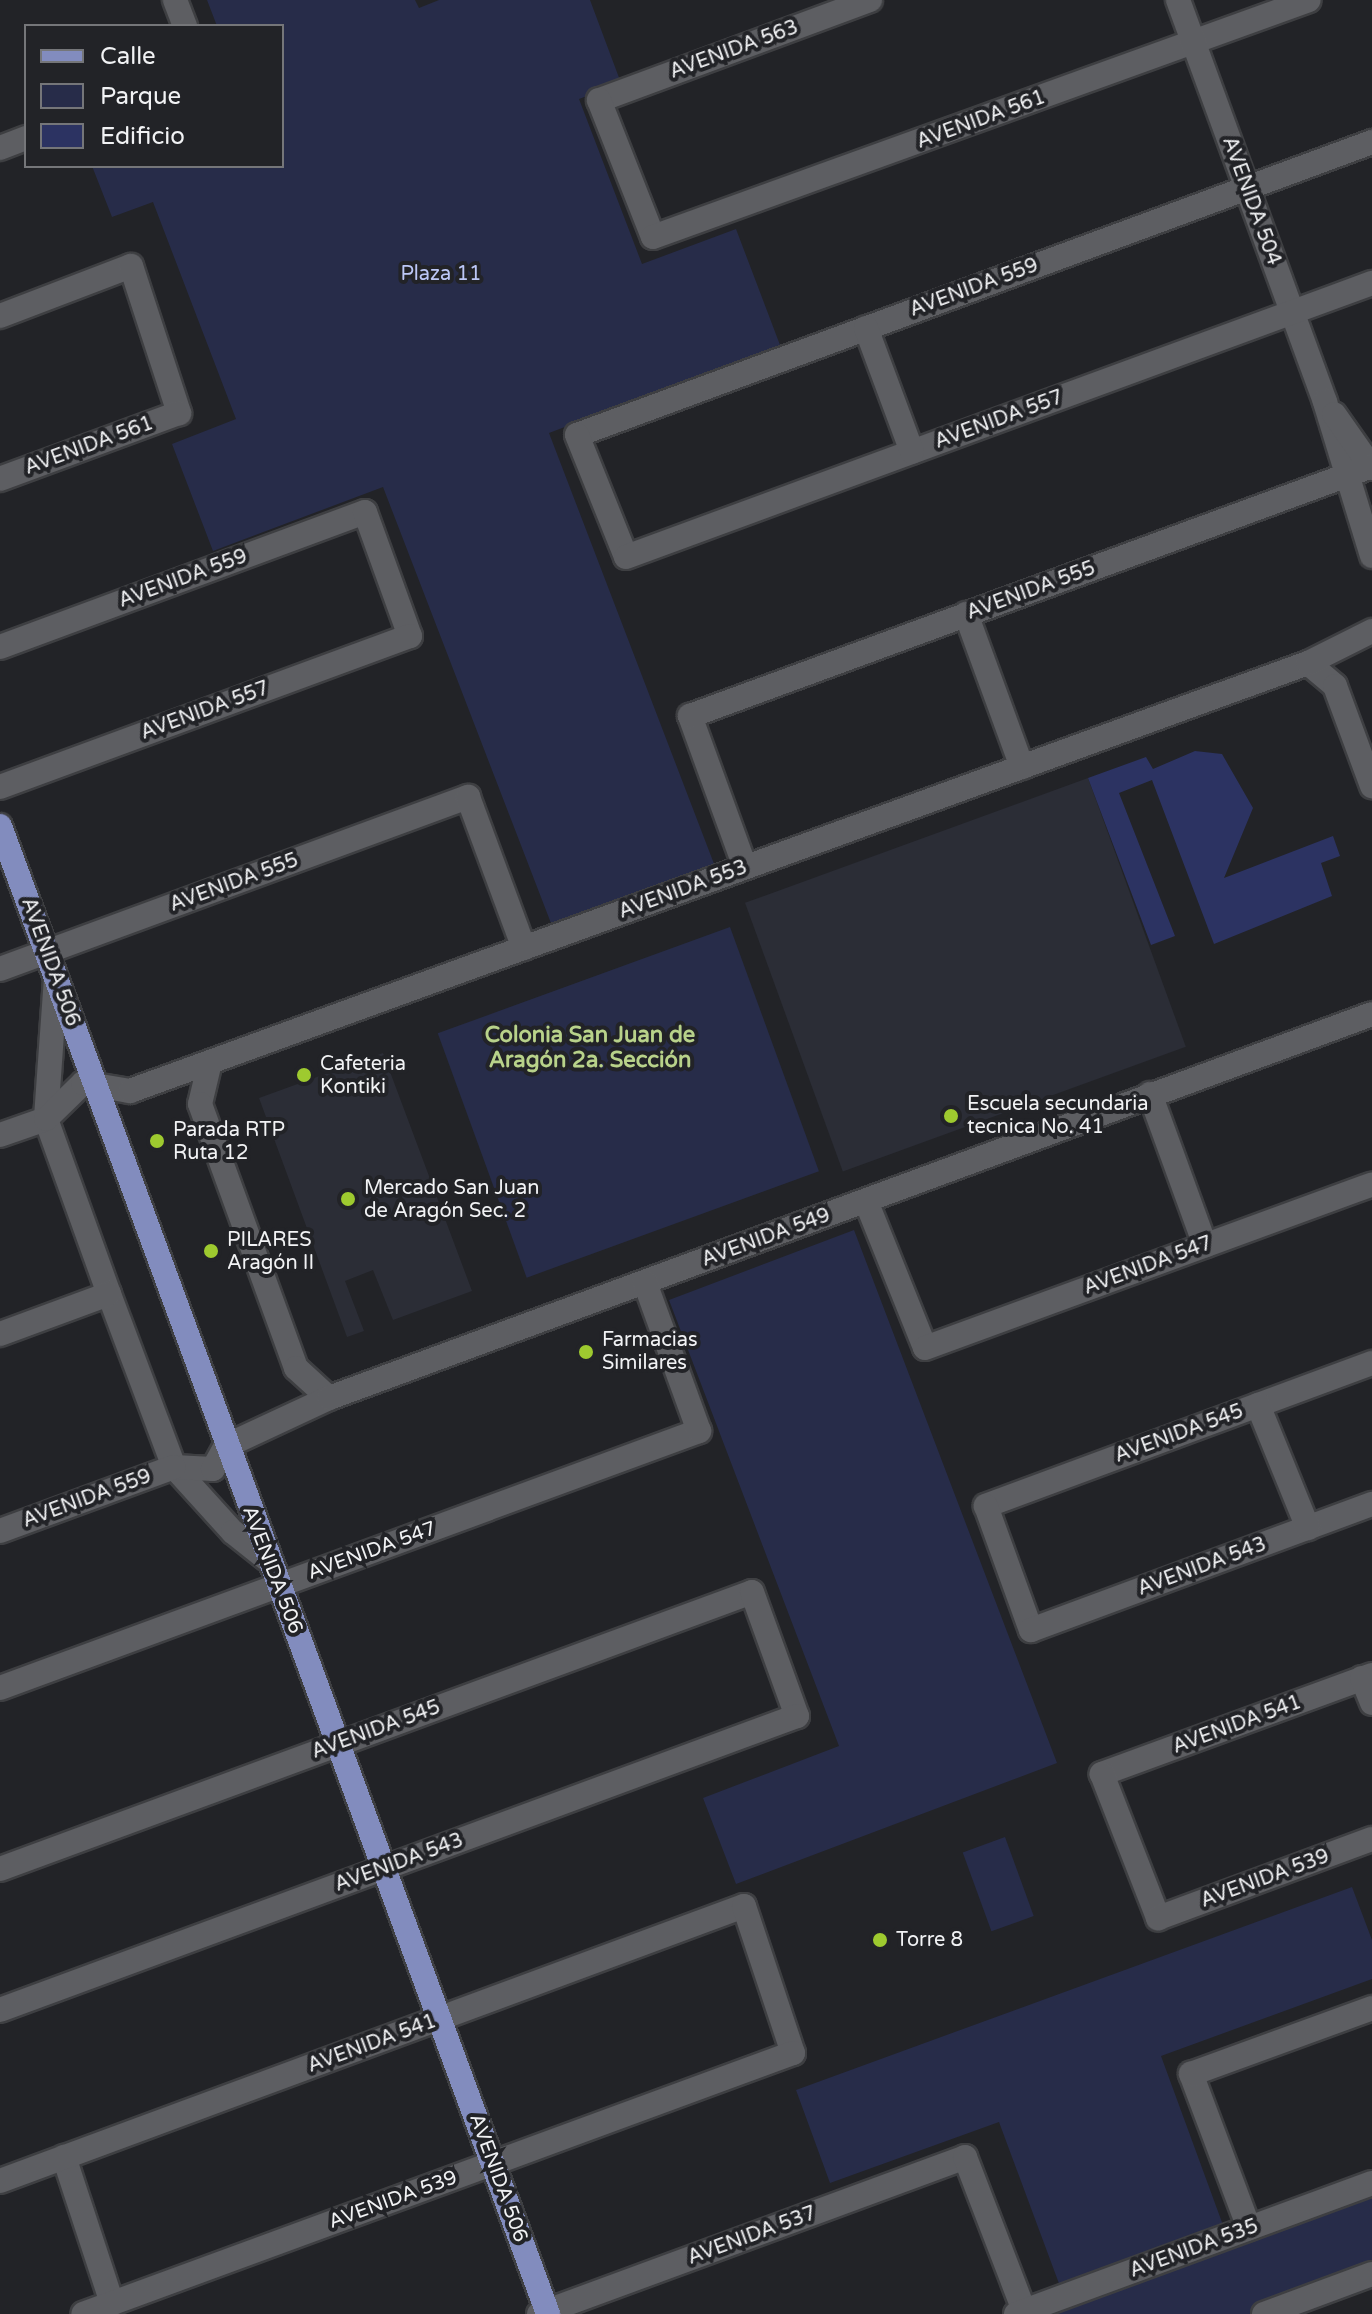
<!DOCTYPE html>
<html>
<head>
<meta charset="utf-8">
<style>
  body { margin:0 }
  #map { position:relative; width:1372px; height:2314px; overflow:hidden; background:#222327; font-family:"Varela Round",sans-serif }
  div>[style] { position:absolute }
  .built>* { inset:0; background:#2b2d36; transform-origin:0 0 }
  .green>* { inset:0; background:#272c49; transform-origin:0 0 }
  .building>* { inset:0; background:#2c3362 }
  .roads { filter:drop-shadow(2px 0 #3e3f42) drop-shadow(-2px 0 #3e3f42) drop-shadow(0 2px #3e3f42) drop-shadow(0 -2px #3e3f42) }
  .minor>* { height:24px; margin:-12px; padding:0 12px; transform-origin:12px; border-radius:12px; background:#5d5e62 }
  .major>* { height:24px; margin:-12px; padding:0 12px; transform-origin:12px; border-radius:12px; background:#828cbe }
  .dots>* { width:22px; height:22px; translate:-50% -50%; box-sizing:border-box; border:4px solid #222327; border-radius:50% }
  span { translate:-50% -50%; white-space:nowrap; text-align:center; line-height:1.15; -webkit-text-stroke:8px #222327; paint-order:stroke }
  .street-label { font-size:20px; color:#f1f2f4 }
  .park-label { font-size:20px; color:#bcc7f6 }
  .poi-label { font-size:20px; color:#f1f2f4 }
  .left { translate:0 -50%; text-align:left }
  .neighbourhood-label { font-size:22px; color:#b8d28a; font-weight:700 }
  .legend { position:absolute; left:24px; top:24px; width:260px; height:144px; box-sizing:border-box; background:#222327; border:2px solid #757679; margin:0; padding:10px 14px; list-style:none; font-size:24px; color:#f1f2f4 }
  .legend li { display:flex; align-items:center; gap:16px; height:40px }
  .legend b { width:40px; border:2px solid #757679 }
</style>
</head>
<body>
<div id="map">
  <div class="built">
    <div style="left:1088px;top:778px;width:286px;height:365px;rotate:70deg"></div>
    <div style="clip-path:polygon(383px 1053px,472px 1291px,393px 1320px,373px 1270px,345px 1281px,364px 1331px,347px 1337px,259px 1098px)"></div>
  </div>
  <div class="green">
    <div style="clip-path:polygon(207px 0,415px 0,419px 8px,439px 0,590px 0,621px 83px,579px 99px,642px 264px,736px 229px,780px 345px,549px 433px,716px 869px,554px 931px,383px 487px,213px 551px,172px 444px,236px 419px,153px 202px,112px 217px,92px 166px,282px 166px,282px 26px,217px 26px)"></div>
    <div style="left:730px;top:927px;width:260px;height:311px;rotate:70deg"></div>
    <div style="clip-path:polygon(854px 1230px,1057px 1763px,736px 1884px,703px 1798px,839px 1746px,669px 1300px)"></div>
    <div style="left:1005px;top:1837px;width:84px;height:45px;rotate:70deg"></div>
    <div style="clip-path:polygon(1352px 1887px,1372px 1940px,1372px 1979px,1161px 2056px,1227px 2236px,1064px 2297px,999px 2122px,830px 2183px,796px 2090px)"></div>
    <div style="clip-path:polygon(1372px 2198px,1372px 2269px,1263px 2314px,1055px 2314px)"></div>
  </div>
  <div class="building">
    <div style="clip-path:polygon(1195px 751px,1222px 754px,1253px 808px,1224px 878px,1333px 836px,1340px 856px,1321px 863px,1332px 896px,1214px 944px,1152px 780px,1119px 793px,1175px 936px,1151px 945px,1088px 778px,1146px 757px,1153px 769px)"></div>
  </div>
  <div class="roads">
    <div class="minor">
      <div style="left:175px;top:0;width:28px;rotate:69deg"></div>
      <div style="left:870px;top:0;width:289px;rotate:159.7deg"></div>
      <div style="left:599px;top:100px;width:147px;rotate:68.5deg"></div>
      <div style="left:653px;top:237px;width:697px;rotate:-19.86deg"></div>
      <div style="left:1178px;top:0;width:428px;rotate:69.9deg"></div>
      <div style="left:1325px;top:402px;width:161px;rotate:73deg"></div>
      <div style="left:1372px;top:142px;width:847px;rotate:159.77deg"></div>
      <div style="left:577px;top:435px;width:131px;rotate:68.1deg"></div>
      <div style="left:626px;top:557px;width:795px;rotate:-20.17deg"></div>
      <div style="left:0;top:148px;width:28px;rotate:-21deg"></div>
      <div style="left:0;top:316px;width:140px;rotate:-20.9deg"></div>
      <div style="left:131px;top:266px;width:155px;rotate:71.9deg"></div>
      <div style="left:179px;top:413px;width:191px;rotate:159.8deg"></div>
      <div style="left:866px;top:328px;width:132px;rotate:69.6deg"></div>
      <div style="left:1334px;top:414px;width:66px;rotate:54.9deg"></div>
      <div style="left:966px;top:614px;width:163px;rotate:69.9deg"></div>
      <div style="left:0;top:647px;width:389px;rotate:-20.3deg"></div>
      <div style="left:365px;top:512px;width:132px;rotate:70.1deg"></div>
      <div style="left:410px;top:636px;width:437px;rotate:159.8deg"></div>
      <div style="left:1308px;top:663px;width:35px;rotate:40deg"></div>
      <div style="left:1335px;top:686px;width:107px;rotate:69.7deg"></div>
      <div style="left:745px;top:867px;width:161px;rotate:-110deg"></div>
      <div style="left:690px;top:716px;width:726px;rotate:-20.13deg"></div>
      <div style="left:0;top:969px;width:499px;rotate:-20.2deg"></div>
      <div style="left:468px;top:797px;width:161px;rotate:69.7deg"></div>
      <div style="left:56px;top:978px;width:141px;rotate:94.1deg"></div>
      <div style="left:46px;top:1119px;width:186px;rotate:70.2deg"></div>
      <div style="left:109px;top:1294px;width:185px;rotate:69.4deg"></div>
      <div style="left:174px;top:1467px;width:88px;rotate:47.8deg"></div>
      <div style="left:233px;top:1532px;width:43px;rotate:38.5deg"></div>
      <div style="left:210px;top:1062px;width:43px;rotate:103.4deg"></div>
      <div style="left:200px;top:1104px;width:281px;rotate:70deg"></div>
      <div style="left:296px;top:1368px;width:45px;rotate:42.3deg"></div>
      <div style="left:1150px;top:1094px;width:161px;rotate:70deg"></div>
      <div style="left:0;top:1135px;width:49px;rotate:-19.2deg"></div>
      <div style="left:46px;top:1119px;width:52px;rotate:-44.2deg"></div>
      <div style="left:83px;top:1083px;width:48px;rotate:9.7deg"></div>
      <div style="left:130px;top:1091px;width:1253px;rotate:-19.97deg"></div>
      <div style="left:1308px;top:663px;width:72px;rotate:-26.6deg"></div>
      <div style="left:866px;top:1201px;width:158px;rotate:68.1deg"></div>
      <div style="left:925px;top:1348px;width:476px;rotate:-20.1deg"></div>
      <div style="left:0;top:1334px;width:116px;rotate:-20.2deg"></div>
      <div style="left:1372px;top:1363px;width:412px;rotate:159.7deg"></div>
      <div style="left:986px;top:1506px;width:132px;rotate:70.1deg"></div>
      <div style="left:1031px;top:1630px;width:364px;rotate:-20.3deg"></div>
      <div style="left:1258px;top:1405px;width:133px;rotate:67.9deg"></div>
      <div style="left:174px;top:1467px;width:39px;rotate:3deg"></div>
      <div style="left:213px;top:1469px;width:26px;rotate:-61deg"></div>
      <div style="left:226px;top:1446px;width:114px;rotate:-25deg"></div>
      <div style="left:329px;top:1398px;width:1111px;rotate:-20.21deg"></div>
      <div style="left:0;top:1531px;width:185px;rotate:-20.2deg"></div>
      <div style="left:1372px;top:1675px;width:288px;rotate:159.9deg"></div>
      <div style="left:1102px;top:1774px;width:155px;rotate:68.7deg"></div>
      <div style="left:1158px;top:1918px;width:228px;rotate:-20.3deg"></div>
      <div style="left:1362px;top:1678px;width:27px;rotate:68deg"></div>
      <div style="left:0;top:1688px;width:745px;rotate:-20.19deg"></div>
      <div style="left:699px;top:1431px;width:158px;rotate:-110deg"></div>
      <div style="left:0;top:1869px;width:801px;rotate:-20.22deg"></div>
      <div style="left:752px;top:1592px;width:132px;rotate:70.1deg"></div>
      <div style="left:797px;top:1716px;width:849px;rotate:159.75deg"></div>
      <div style="left:64px;top:2157px;width:154px;rotate:71.8deg"></div>
      <div style="left:0;top:2181px;width:793px;rotate:-20.29deg"></div>
      <div style="left:744px;top:1906px;width:155px;rotate:71.6deg"></div>
      <div style="left:793px;top:2053px;width:756px;rotate:159.82deg"></div>
      <div style="left:1249px;top:2228px;width:165px;rotate:-110.6deg"></div>
      <div style="left:1191px;top:2074px;width:193px;rotate:-20deg"></div>
      <div style="left:539px;top:2314px;width:454px;rotate:-20.2deg"></div>
      <div style="left:965px;top:2157px;width:165px;rotate:69deg"></div>
      <div style="left:1016px;top:2314px;width:379px;rotate:-20.2deg"></div>
      <div style="left:1264px;top:2314px;width:115px;rotate:-20.3deg"></div>
    </div>
    <div class="major">
      <div style="left:0;top:826px;width:1586px;rotate:69.78deg"></div>
    </div>
  </div>
  <div class="dots">
    <div style="left:304px;top:1075px;background:#9eca2f"></div>
    <div style="left:951px;top:1116px;background:#9eca2f"></div>
    <div style="left:157px;top:1141px;background:#9eca2f"></div>
    <div style="left:348px;top:1199px;background:#9eca2f"></div>
    <div style="left:211px;top:1251px;background:#9eca2f"></div>
    <div style="left:586px;top:1352px;background:#9eca2f"></div>
    <div style="left:880px;top:1940px;background:#9eca2f"></div>
  </div>
  <div class="street-label">
    <span style="left:734px;top:50px;rotate:-20deg">AVENIDA 563</span>
    <span style="left:981px;top:120px;rotate:-20deg">AVENIDA 561</span>
    <span style="left:1251px;top:201px;rotate:70deg">AVENIDA 504</span>
    <span style="left:974px;top:288px;rotate:-20deg">AVENIDA 559</span>
    <span style="left:999px;top:420px;rotate:-20deg">AVENIDA 557</span>
    <span style="left:89px;top:446px;rotate:-20deg">AVENIDA 561</span>
    <span style="left:183px;top:579px;rotate:-20deg">AVENIDA 559</span>
    <span style="left:1031px;top:591px;rotate:-20deg">AVENIDA 555</span>
    <span style="left:205px;top:711px;rotate:-20deg">AVENIDA 557</span>
    <span style="left:234px;top:883px;rotate:-20deg">AVENIDA 555</span>
    <span style="left:683px;top:890px;rotate:-20deg">AVENIDA 553</span>
    <span style="left:50px;top:962px;rotate:70deg">AVENIDA 506</span>
    <span style="left:766px;top:1238px;rotate:-20deg">AVENIDA 549</span>
    <span style="left:1148px;top:1266px;rotate:-20deg">AVENIDA 547</span>
    <span style="left:1179px;top:1434px;rotate:-20deg">AVENIDA 545</span>
    <span style="left:87px;top:1499px;rotate:-20deg">AVENIDA 559</span>
    <span style="left:372px;top:1551px;rotate:-20deg">AVENIDA 547</span>
    <span style="left:1202px;top:1567px;rotate:-20deg">AVENIDA 543</span>
    <span style="left:272px;top:1570px;rotate:69deg">AVENIDA 506</span>
    <span style="left:1237px;top:1725px;rotate:-20deg">AVENIDA 541</span>
    <span style="left:376px;top:1730px;rotate:-20deg">AVENIDA 545</span>
    <span style="left:399px;top:1863px;rotate:-20deg">AVENIDA 543</span>
    <span style="left:1265px;top:1879px;rotate:-20deg">AVENIDA 539</span>
    <span style="left:372px;top:2044px;rotate:-20deg">AVENIDA 541</span>
    <span style="left:498px;top:2178px;rotate:70deg">AVENIDA 506</span>
    <span style="left:393px;top:2200px;rotate:-20deg">AVENIDA 539</span>
    <span style="left:752px;top:2236px;rotate:-20deg">AVENIDA 537</span>
    <span style="left:1194px;top:2249px;rotate:-20deg">AVENIDA 535</span>
  </div>
  <div class="park-label">
    <span style="left:441px;top:274px">Plaza 11</span>
  </div>
  <div class="poi-label">
    <span class="left" style="left:320px;top:1076px">Cafeteria<br>Kontiki</span>
    <span class="left" style="left:967px;top:1116px">Escuela secundaria<br>tecnica No. 41</span>
    <span class="left" style="left:173px;top:1142px">Parada RTP<br>Ruta 12</span>
    <span class="left" style="left:364px;top:1200px">Mercado San Juan<br>de Aragón Sec. 2</span>
    <span class="left" style="left:227px;top:1252px">PILARES<br>Aragón II</span>
    <span class="left" style="left:602px;top:1352px">Farmacias<br>Similares</span>
    <span class="left" style="left:896px;top:1940px">Torre 8</span>
  </div>
  <div class="neighbourhood-label">
    <span style="left:590px;top:1048px">Colonia San Juan de<br>Aragón 2a. Sección</span>
  </div>
  <ul class="legend">
  <li><b style="height:10px;background:#828cbe"></b>Calle</li>
  <li><b style="height:22px;background:#272c49"></b>Parque</li>
  <li><b style="height:22px;background:#2c3362"></b>Edificio</li>
  </ul>
</div>
</body>
</html>
